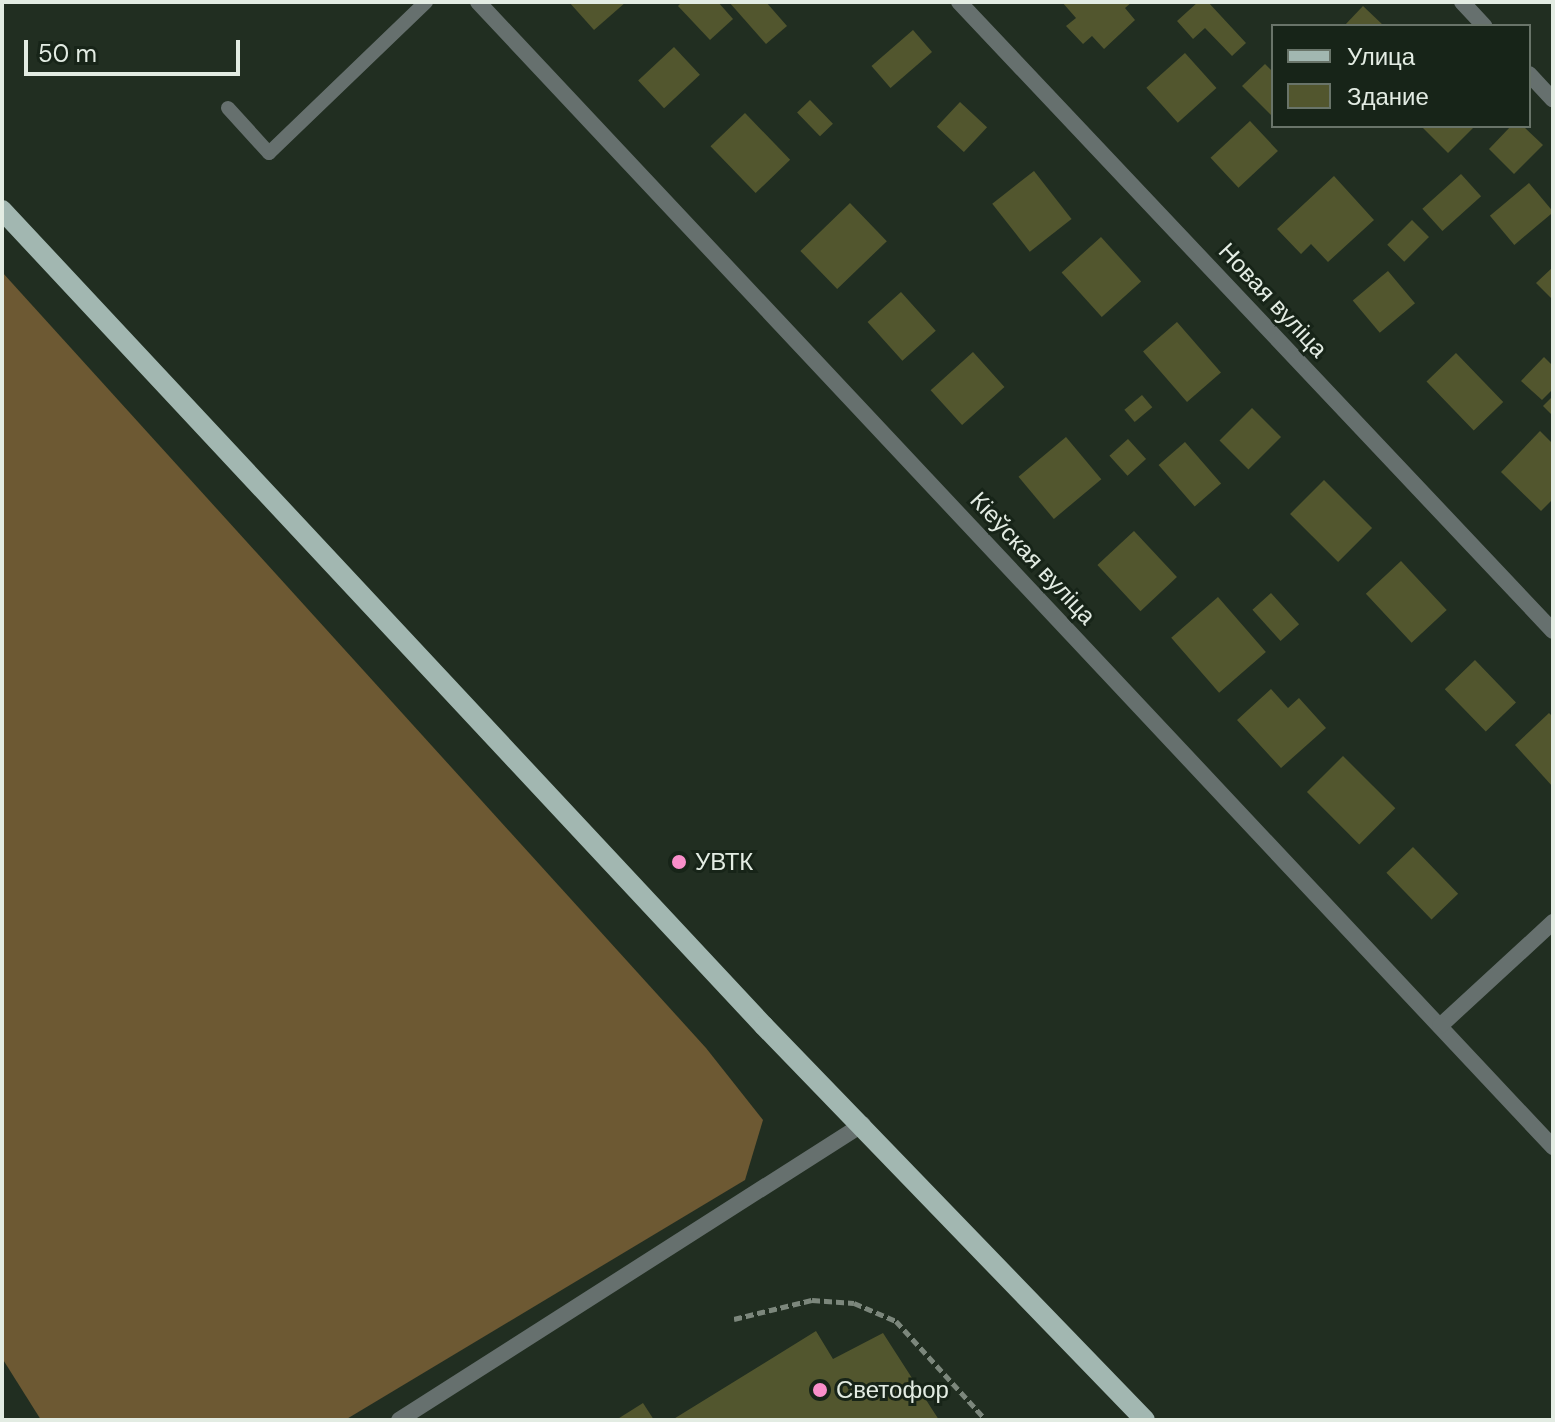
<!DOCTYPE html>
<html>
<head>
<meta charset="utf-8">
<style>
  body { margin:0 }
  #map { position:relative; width:1555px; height:1422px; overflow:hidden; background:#212e21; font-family:"DM Sans",sans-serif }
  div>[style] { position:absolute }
  .forest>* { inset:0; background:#6d5933 }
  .building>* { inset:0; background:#52562e; transform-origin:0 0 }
  .path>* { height:5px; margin-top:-2.5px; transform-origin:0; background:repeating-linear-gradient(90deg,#7c877c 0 8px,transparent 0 12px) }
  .service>* { height:14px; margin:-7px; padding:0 7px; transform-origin:7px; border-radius:7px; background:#66706e }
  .minor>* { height:16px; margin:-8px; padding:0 8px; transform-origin:8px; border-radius:8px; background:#66706e }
  .primary>* { height:20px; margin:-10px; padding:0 10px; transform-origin:10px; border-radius:10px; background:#a2b7b1 }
  .dots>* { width:22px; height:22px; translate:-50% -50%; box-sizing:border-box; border:4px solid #172418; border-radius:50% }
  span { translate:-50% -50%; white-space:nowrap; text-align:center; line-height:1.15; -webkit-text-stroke:6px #172418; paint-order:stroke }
  .street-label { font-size:24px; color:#e3ece3 }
  .poi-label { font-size:24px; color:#e3ece3 }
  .left { translate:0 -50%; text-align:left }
  .frame { position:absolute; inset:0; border:4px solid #e3ece3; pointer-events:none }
  .legend { position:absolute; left:1271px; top:24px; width:260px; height:104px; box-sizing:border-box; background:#172418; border:2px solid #697469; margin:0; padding:10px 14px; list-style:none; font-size:24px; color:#e3ece3 }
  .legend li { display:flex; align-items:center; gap:16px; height:40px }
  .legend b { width:40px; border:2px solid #697469 }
  .scale { position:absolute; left:24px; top:40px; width:216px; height:36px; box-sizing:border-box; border:4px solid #e3ece3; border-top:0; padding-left:10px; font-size:24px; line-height:28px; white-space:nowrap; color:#e3ece3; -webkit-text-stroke:6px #172418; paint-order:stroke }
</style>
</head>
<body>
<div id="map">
  <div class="forest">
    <div style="clip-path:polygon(2px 272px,706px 1048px,763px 1120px,745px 1180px,345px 1420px,41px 1420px,2px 1358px)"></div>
  </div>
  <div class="building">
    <div style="clip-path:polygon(569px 2px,626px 2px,594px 30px)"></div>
    <div style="clip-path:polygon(682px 2px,718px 2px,733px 19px,710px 40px,678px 6px)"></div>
    <div style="clip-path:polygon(729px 2px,766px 2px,787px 26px,766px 44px)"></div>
    <div style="clip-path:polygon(1062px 2px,1132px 2px,1125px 8px,1135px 20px,1104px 49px,1092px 36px,1083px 44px,1066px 26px,1076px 18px)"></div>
    <div style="clip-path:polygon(1198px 2px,1208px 2px,1246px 43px,1232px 56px,1205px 28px,1193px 39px,1177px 21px)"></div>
    <div style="clip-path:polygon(1363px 6px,1384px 26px,1344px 26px)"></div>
    <div style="left:913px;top:30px;width:29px;height:55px;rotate:49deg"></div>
    <div style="left:674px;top:47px;width:38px;height:49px;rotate:47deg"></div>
    <div style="left:1185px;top:53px;width:47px;height:52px;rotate:48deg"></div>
    <div style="clip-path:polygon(1265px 64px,1273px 72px,1273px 117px,1242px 86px)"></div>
    <div style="left:810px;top:100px;width:33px;height:18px;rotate:46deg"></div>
    <div style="left:960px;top:102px;width:37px;height:34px;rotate:43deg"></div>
    <div style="left:745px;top:113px;width:65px;height:48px;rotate:46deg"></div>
    <div style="left:1250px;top:121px;width:41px;height:54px;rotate:47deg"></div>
    <div style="clip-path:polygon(1421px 126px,1475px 126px,1448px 153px)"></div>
    <div style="clip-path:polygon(1511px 126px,1523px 126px,1543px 145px,1514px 174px,1489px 149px)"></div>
    <div style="left:1034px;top:171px;width:61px;height:53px;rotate:52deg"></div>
    <div style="left:1461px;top:174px;width:30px;height:52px;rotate:48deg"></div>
    <div style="clip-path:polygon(1334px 176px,1374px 220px,1328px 262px,1311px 244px,1301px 254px,1277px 229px)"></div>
    <div style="left:1529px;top:183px;width:38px;height:51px;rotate:50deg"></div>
    <div style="left:850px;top:203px;width:53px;height:69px;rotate:46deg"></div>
    <div style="left:1412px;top:220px;width:24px;height:35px;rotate:45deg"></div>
    <div style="left:1101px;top:237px;width:60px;height:53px;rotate:48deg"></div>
    <div style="clip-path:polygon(1553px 267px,1553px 300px,1536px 283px)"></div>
    <div style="left:1388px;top:271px;width:42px;height:46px;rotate:50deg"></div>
    <div style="left:901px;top:292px;width:52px;height:45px;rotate:48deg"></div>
    <div style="left:1177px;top:322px;width:67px;height:45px;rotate:49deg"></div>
    <div style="left:973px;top:352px;width:47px;height:57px;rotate:48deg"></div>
    <div style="left:1456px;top:353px;width:68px;height:41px;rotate:46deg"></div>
    <div style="clip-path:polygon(1544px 357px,1553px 366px,1553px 389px,1542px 400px,1521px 381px)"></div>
    <div style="left:1142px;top:395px;width:16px;height:23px;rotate:50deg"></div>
    <div style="clip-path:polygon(1553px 396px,1553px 416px,1543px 406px)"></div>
    <div style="left:1252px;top:408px;width:41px;height:46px;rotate:45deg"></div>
    <div style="clip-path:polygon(1540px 431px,1553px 444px,1553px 499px,1541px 511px,1501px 472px)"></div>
    <div style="left:1066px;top:437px;width:55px;height:62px;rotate:50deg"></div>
    <div style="left:1128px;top:439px;width:27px;height:25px;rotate:48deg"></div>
    <div style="left:1185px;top:442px;width:55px;height:35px;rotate:49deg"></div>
    <div style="left:1324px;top:480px;width:68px;height:48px;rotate:45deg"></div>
    <div style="left:1134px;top:531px;width:63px;height:50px;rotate:47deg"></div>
    <div style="left:1401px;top:561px;width:67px;height:48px;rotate:47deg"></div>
    <div style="left:1271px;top:593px;width:42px;height:25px;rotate:48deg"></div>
    <div style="left:1218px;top:597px;width:73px;height:62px;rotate:49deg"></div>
    <div style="left:1475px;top:660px;width:59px;height:42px;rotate:46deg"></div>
    <div style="clip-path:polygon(1271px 689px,1288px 708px,1299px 698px,1326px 728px,1281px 768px,1237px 720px)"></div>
    <div style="clip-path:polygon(1549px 713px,1553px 717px,1553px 787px,1515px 745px)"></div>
    <div style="left:1343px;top:756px;width:74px;height:51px;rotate:45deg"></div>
    <div style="left:1413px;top:847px;width:65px;height:37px;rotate:46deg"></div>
    <div style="clip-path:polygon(816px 1331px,833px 1359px,883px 1333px,939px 1420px,672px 1420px)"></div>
    <div style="clip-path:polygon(643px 1403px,654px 1420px,616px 1420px)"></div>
  </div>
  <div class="path">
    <div style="left:734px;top:1319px;width:80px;rotate:-13.7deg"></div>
    <div style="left:812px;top:1300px;width:42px;rotate:4.1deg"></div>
    <div style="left:854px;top:1303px;width:46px;rotate:23.2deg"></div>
    <div style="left:896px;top:1321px;width:134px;rotate:47.7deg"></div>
  </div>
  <div class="service">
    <div style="left:228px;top:108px;width:61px;rotate:47.7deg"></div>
    <div style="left:269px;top:153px;width:218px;rotate:-43.9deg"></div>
  </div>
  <div class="minor">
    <div style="left:478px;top:2px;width:1571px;rotate:46.81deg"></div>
    <div style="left:959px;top:2px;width:865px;rotate:46.64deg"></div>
    <div style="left:1462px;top:2px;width:33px;rotate:47deg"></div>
    <div style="left:1529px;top:74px;width:35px;rotate:47deg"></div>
    <div style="left:1440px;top:1026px;width:154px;rotate:-42.6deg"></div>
    <div style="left:399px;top:1420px;width:550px;rotate:-32.54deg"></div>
  </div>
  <div class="primary">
    <div style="left:2px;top:210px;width:1116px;rotate:46.96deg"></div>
    <div style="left:764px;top:1026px;width:548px;rotate:45.96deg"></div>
  </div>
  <div class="dots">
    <div style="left:679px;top:862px;background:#f98fca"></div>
    <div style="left:820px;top:1390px;background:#f98fca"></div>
  </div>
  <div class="street-label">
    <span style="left:1273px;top:300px;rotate:47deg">Новая вуліца</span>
    <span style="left:1033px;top:558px;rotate:47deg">Кіеўская вуліца</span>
  </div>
  <div class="poi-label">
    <span class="left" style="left:695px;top:862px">УВТК</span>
    <span class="left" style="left:836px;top:1390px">Светофор</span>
  </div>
  <div class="frame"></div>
  <ul class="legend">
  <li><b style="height:10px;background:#a2b7b1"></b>Улица</li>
  <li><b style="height:22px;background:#52562e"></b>Здание</li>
  </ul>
  <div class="scale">50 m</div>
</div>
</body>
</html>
